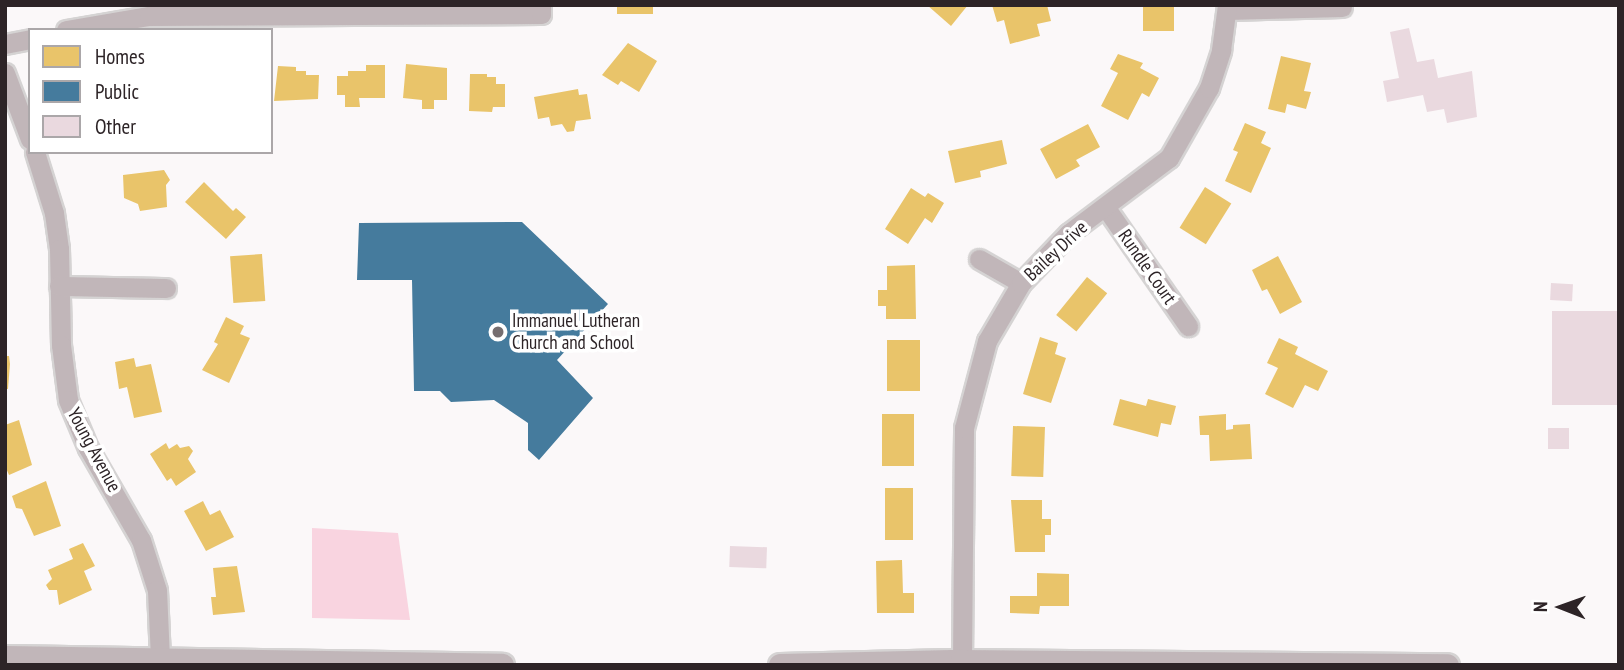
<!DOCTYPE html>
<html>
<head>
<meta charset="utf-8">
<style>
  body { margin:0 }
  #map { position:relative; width:1624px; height:670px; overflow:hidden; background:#fbf8f9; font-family:"PT Sans Narrow",sans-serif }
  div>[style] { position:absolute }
  .water>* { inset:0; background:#f9d4e0 }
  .homes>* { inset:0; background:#e9c46a; transform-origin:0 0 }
  .public>* { inset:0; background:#457b9d }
  .building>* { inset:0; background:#ead9df; transform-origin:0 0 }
  .roads { filter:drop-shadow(2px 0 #d5d3d3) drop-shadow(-2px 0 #d5d3d3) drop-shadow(0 2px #d5d3d3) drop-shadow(0 -2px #d5d3d3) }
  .minor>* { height:19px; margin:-9.5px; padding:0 9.5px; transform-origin:9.5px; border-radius:9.5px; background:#c1b6b9 }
  .tertiary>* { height:23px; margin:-11.5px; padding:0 11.5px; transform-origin:11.5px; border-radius:11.5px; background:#c1b6b9 }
  .dots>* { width:19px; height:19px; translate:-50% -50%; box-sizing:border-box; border:4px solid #fff; border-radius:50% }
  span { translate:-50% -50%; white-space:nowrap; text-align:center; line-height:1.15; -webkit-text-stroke:7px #fff; paint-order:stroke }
  .street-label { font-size:19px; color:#2d2427 }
  .poi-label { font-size:19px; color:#2d2427 }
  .left { translate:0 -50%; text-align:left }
  .frame { position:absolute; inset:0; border:7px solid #2d2427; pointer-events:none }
  .legend { position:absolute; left:28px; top:28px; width:245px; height:126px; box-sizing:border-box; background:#fff; border:2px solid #aba7a9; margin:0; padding:9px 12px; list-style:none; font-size:21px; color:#2d2427 }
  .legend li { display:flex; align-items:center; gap:14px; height:35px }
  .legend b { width:35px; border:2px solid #aba7a9 }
  .north { position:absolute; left:1526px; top:572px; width:70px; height:70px; -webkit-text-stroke:5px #fff; paint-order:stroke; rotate:271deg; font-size:19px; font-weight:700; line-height:28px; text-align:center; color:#2d2427 }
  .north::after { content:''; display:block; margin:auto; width:24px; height:32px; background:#2d2427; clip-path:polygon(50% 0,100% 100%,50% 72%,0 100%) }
</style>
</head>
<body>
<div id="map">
  <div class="water">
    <div style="clip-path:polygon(312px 528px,398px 533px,410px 620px,312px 618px)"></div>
  </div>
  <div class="homes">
    <div style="left:617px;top:5px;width:36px;height:9px"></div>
    <div style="clip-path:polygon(927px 5px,968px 5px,951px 26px)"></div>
    <div style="clip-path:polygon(992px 5px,1047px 5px,1051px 21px,1037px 24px,1040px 36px,1010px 44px,1004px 20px,997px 22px)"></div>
    <div style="left:1143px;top:5px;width:31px;height:26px"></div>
    <div style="clip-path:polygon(628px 43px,657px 61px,639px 92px,621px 81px,618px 85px,602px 75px)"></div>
    <div style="clip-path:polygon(1118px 54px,1143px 63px,1140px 68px,1159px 78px,1149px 97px,1142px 93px,1128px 120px,1101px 106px,1118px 73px,1110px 69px)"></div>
    <div style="clip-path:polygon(1281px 56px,1311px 63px,1304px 91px,1311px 92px,1306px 109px,1287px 104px,1285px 113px,1268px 109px)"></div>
    <div style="clip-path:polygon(406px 64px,447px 68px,447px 100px,434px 100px,434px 109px,422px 109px,422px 100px,403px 98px)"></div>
    <div style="clip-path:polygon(366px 65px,385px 65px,385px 98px,359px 98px,360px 107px,345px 107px,345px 95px,337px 95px,337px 76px,348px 76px,348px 71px,366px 71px)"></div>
    <div style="clip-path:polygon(278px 66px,296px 67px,296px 71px,306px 71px,306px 75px,319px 75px,318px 99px,274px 101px)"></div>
    <div style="clip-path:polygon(470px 74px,487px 74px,487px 77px,496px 77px,496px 84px,505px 84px,505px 107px,493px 107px,492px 112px,469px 111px)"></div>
    <div style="clip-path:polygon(578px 89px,579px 95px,587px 94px,591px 119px,576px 121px,574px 131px,567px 132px,562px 124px,551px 126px,549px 117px,538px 119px,534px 97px)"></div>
    <div style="clip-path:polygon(1245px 123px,1266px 132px,1261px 143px,1271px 148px,1251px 193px,1225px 181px,1238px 152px,1233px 150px)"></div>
    <div style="clip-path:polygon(1088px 124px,1100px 147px,1076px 160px,1080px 166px,1056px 179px,1040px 149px)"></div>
    <div style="clip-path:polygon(1002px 140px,1007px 164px,980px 171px,981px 177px,955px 183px,948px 151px)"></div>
    <div style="clip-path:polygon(164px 170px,170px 180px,166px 185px,167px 207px,140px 211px,138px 204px,124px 198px,123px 175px)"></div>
    <div style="clip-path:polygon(204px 182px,233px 211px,236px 208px,246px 217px,226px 239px,185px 202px)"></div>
    <div style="left:1205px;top:187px;width:31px;height:48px;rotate:32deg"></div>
    <div style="clip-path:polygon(911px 188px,925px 197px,928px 193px,944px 203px,932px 223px,925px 218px,908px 244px,885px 229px)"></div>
    <div style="left:262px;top:254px;width:47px;height:32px;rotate:86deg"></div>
    <div style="clip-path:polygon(1278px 256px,1302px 302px,1280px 314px,1267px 289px,1262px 291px,1252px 270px)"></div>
    <div style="clip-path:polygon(915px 265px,916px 319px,886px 319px,886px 306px,878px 306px,878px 290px,887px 290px,887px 266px)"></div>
    <div style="left:1087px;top:277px;width:26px;height:49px;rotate:39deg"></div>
    <div style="clip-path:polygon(226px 317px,244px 326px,240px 334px,250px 338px,229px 383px,202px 370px,218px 344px,214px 342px)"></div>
    <div style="clip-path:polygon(1040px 337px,1058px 343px,1055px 354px,1066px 358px,1051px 403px,1023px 394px)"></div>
    <div style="clip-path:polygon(1279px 338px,1298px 347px,1295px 354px,1328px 371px,1318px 391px,1305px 385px,1293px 408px,1265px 394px,1278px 368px,1267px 363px)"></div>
    <div style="left:887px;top:340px;width:33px;height:51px"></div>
    <div style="clip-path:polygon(5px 356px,9px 356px,10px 364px,8px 389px,5px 389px)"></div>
    <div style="clip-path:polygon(134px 358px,136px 367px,151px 364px,162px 412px,134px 418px,127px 387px,119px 389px,115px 362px)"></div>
    <div style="clip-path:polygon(1120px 399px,1146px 406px,1148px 399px,1176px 406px,1171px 425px,1161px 423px,1158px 437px,1113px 425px)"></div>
    <div style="left:882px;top:414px;width:32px;height:52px"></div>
    <div style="clip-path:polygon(1226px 414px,1226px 430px,1233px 429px,1233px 425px,1250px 424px,1252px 459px,1210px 461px,1209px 435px,1200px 435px,1199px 416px)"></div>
    <div style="clip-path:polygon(19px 420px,32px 465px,9px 475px,5px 466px,5px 425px)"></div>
    <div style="left:1013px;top:426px;width:32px;height:50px;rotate:2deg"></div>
    <div style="clip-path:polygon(166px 443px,169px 449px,177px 444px,180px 448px,189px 446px,193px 451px,188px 459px,196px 472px,176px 486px,171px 478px,167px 481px,150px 454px)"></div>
    <div style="clip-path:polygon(46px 481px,61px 526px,34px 536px,22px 509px,16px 508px,12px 496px)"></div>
    <div style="left:885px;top:488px;width:28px;height:52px"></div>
    <div style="clip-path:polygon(1011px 500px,1042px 500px,1042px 519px,1051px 519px,1051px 535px,1045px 535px,1045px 552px,1015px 552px)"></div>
    <div style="clip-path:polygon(203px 501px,210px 515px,220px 510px,234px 537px,206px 551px,184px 511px)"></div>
    <div style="clip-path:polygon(83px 543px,95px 566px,84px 571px,92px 590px,59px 605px,57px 590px,49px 590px,46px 585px,52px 579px,48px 570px,73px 559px,69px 549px)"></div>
    <div style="clip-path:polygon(902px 560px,903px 593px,914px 593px,914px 613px,877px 613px,876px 561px)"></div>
    <div style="clip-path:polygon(237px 566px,245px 612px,213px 615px,211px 597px,216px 597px,213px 568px)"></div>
    <div style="clip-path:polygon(1037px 573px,1069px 574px,1069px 606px,1040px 606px,1039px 614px,1010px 613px,1010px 596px,1037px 596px)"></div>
  </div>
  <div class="public">
    <div style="clip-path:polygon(522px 222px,608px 304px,557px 360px,593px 398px,539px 460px,528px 450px,528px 423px,494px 400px,451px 402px,440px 391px,414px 391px,412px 280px,357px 280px,359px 223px)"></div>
  </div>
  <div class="building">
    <div style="clip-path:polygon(1409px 28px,1417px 62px,1434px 59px,1438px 78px,1472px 71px,1477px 117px,1447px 123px,1444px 109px,1427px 112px,1423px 95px,1387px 102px,1383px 81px,1399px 78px,1390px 32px)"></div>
    <div style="left:1551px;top:283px;width:22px;height:17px;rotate:3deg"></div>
    <div style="left:1552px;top:311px;width:67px;height:94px"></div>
    <div style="left:1548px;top:428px;width:21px;height:21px"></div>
    <div style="left:730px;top:546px;width:37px;height:21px;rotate:2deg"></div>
  </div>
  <div class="roads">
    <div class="minor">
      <div style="left:1227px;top:10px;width:115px;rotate:-1.5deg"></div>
      <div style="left:66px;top:30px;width:84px;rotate:-9.6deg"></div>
      <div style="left:149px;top:16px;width:392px;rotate:-0.3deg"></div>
      <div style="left:541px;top:14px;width:9px;rotate:-90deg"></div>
      <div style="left:5px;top:44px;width:25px;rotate:-11deg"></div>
      <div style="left:5px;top:73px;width:71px;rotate:69.3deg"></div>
      <div style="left:35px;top:152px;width:64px;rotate:72.7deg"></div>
      <div style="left:54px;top:213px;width:36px;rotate:82deg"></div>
      <div style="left:59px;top:249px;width:96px;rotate:88.8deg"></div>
      <div style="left:61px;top:345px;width:55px;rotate:82.7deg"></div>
      <div style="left:68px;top:400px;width:52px;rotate:67.4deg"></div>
      <div style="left:88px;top:448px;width:106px;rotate:60.1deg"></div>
      <div style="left:141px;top:540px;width:52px;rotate:72.3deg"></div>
      <div style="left:157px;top:590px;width:70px;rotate:87.5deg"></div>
      <div style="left:1106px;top:208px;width:144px;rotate:55.2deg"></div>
      <div style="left:979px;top:259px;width:48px;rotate:29.7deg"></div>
      <div style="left:59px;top:286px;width:107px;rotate:1.1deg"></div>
      <div style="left:962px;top:661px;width:233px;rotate:-89.5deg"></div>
      <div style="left:964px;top:428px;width:90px;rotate:-75.2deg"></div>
      <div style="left:987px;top:341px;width:67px;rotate:-59.6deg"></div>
      <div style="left:1021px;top:283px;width:69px;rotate:-46.2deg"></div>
      <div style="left:1069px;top:233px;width:125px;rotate:-36.9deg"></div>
      <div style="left:1169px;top:158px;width:81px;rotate:-60.3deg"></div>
      <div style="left:1209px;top:88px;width:40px;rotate:-72deg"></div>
      <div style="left:1221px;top:50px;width:45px;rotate:-82.4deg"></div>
    </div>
    <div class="tertiary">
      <div style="left:5px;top:657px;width:497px;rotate:0.9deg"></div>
      <div style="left:780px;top:665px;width:182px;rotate:-1.3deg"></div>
      <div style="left:962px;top:661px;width:485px;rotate:0.5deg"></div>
    </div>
  </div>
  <div class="dots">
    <div style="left:498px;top:332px;background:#756e70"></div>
  </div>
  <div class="street-label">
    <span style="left:1056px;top:251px;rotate:-43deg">Bailey Drive</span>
    <span style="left:1147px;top:267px;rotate:55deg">Rundle Court</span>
    <span style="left:94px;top:450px;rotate:62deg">Young Avenue</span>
  </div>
  <div class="poi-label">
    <span class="left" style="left:512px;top:332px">Immanuel Lutheran<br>Church and School</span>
  </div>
  <div class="frame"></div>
  <ul class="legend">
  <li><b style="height:19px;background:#e9c46a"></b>Homes</li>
  <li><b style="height:19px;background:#457b9d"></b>Public</li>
  <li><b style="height:19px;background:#ead9df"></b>Other</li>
  </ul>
  <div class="north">N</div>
</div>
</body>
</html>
